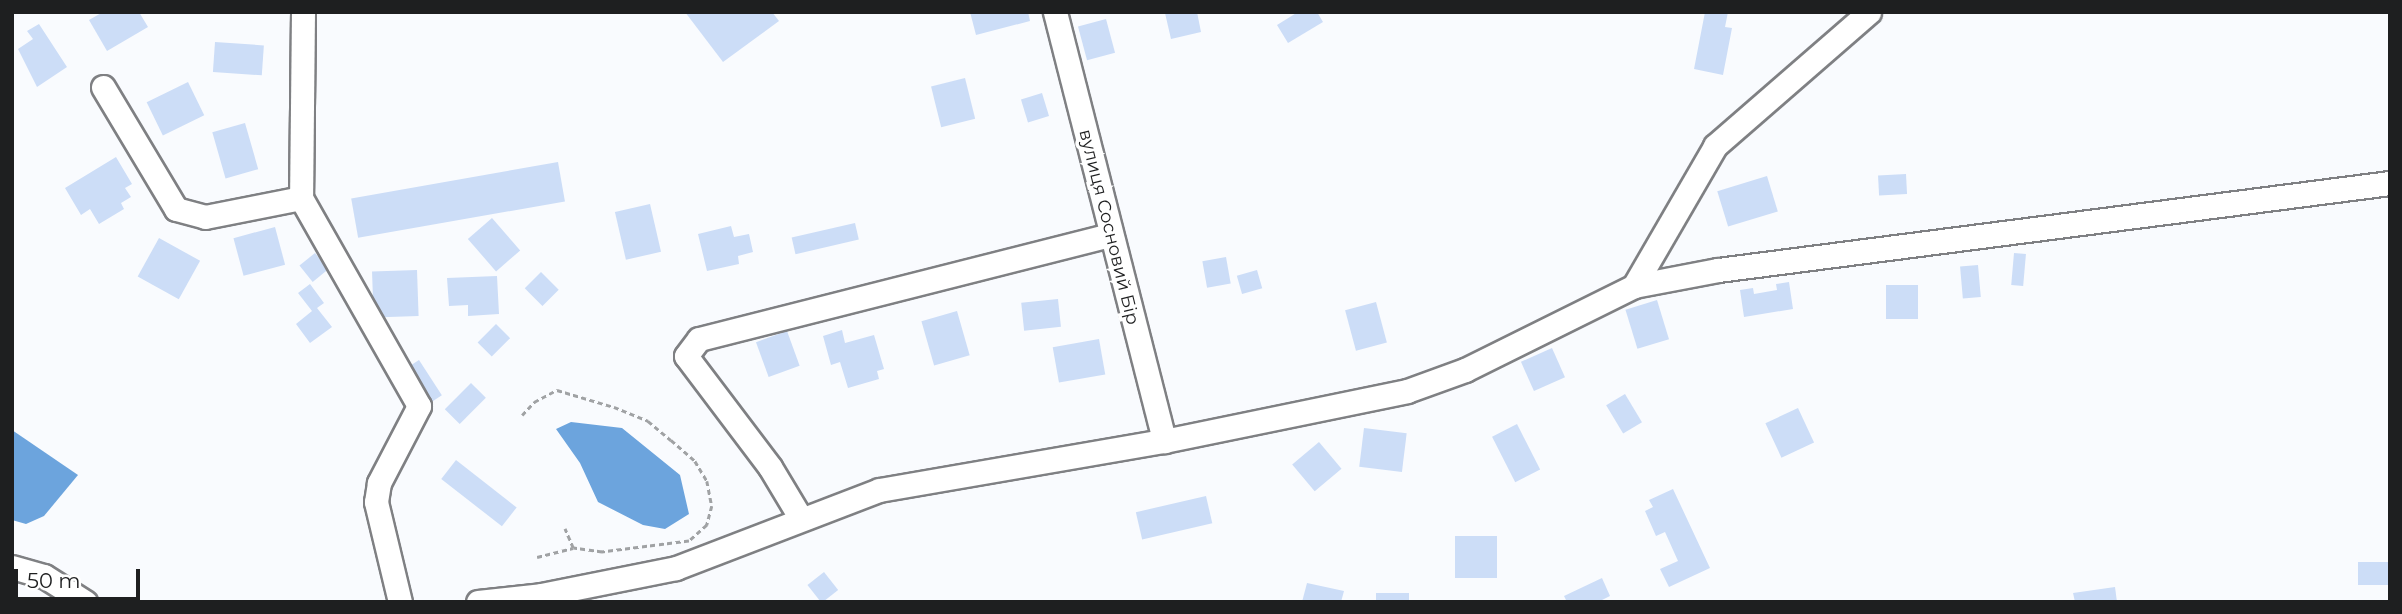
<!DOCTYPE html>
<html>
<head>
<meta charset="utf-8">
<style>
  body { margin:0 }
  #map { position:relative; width:2402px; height:614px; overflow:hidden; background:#f9fbfe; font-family:Montserrat,sans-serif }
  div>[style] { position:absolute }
  .water>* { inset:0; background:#6ca4dd }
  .building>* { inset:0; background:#ccddf7; transform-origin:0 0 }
  .path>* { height:2.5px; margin-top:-1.25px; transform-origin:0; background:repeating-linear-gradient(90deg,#a0a2a4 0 5px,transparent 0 8.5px) }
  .roads { filter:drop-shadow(2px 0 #7f8083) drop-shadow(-2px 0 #7f8083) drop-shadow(0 2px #7f8083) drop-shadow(0 -2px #7f8083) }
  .minor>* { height:23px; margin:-11.5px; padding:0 11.5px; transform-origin:11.5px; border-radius:11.5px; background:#fff }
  span { translate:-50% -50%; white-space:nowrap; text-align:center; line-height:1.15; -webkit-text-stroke:7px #fff; paint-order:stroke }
  .street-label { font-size:18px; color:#1e1f20 }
  .frame { position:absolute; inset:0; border:14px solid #1e1f20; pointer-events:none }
  .scale { position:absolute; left:14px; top:569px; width:126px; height:32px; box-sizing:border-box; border:4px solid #1e1f20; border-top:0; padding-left:9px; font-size:21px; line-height:24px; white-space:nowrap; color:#1e1f20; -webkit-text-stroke:5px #fff; paint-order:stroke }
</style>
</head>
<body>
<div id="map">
  <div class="water">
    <div style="clip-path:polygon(571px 422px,622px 428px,680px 475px,689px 514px,665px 529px,643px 525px,598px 502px,580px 463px,556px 429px)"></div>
    <div style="clip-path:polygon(12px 430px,78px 475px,44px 516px,26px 524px,12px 520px)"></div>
  </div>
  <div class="building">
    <div style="clip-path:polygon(103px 12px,139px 12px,148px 27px,107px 51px,89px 20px)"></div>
    <div style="clip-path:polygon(685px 12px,772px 12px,779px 21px,723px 62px)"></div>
    <div style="clip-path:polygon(970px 12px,1028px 12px,1030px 21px,976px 35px)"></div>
    <div style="clip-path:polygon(1197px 12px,1201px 32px,1171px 39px,1165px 13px)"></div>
    <div style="clip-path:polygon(1298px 12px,1317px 12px,1323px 22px,1288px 43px,1277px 25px)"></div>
    <div style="clip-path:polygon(1705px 12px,1728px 12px,1725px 27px,1732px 28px,1723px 75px,1694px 69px)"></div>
    <div style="left:1106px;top:19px;width:35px;height:29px;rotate:75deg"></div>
    <div style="clip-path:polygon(39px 24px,67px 67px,37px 87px,18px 49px,33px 39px,27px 31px)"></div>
    <div style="left:215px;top:42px;width:49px;height:30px;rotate:4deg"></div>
    <div style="left:965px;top:78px;width:42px;height:35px;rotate:76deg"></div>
    <div style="left:188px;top:82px;width:37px;height:46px;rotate:64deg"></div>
    <div style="left:1042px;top:93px;width:24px;height:22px;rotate:73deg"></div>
    <div style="left:245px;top:123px;width:48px;height:34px;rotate:74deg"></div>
    <div style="clip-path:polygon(116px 157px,132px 184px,125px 188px,131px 197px,121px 203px,124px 209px,99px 224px,90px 209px,81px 215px,65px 188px)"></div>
    <div style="left:558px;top:162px;width:40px;height:210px;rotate:80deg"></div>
    <div style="left:1906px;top:174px;width:20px;height:28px;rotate:87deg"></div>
    <div style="left:1767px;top:176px;width:37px;height:52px;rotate:73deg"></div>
    <div style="left:650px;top:204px;width:49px;height:36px;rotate:77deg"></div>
    <div style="left:492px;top:218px;width:43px;height:32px;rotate:49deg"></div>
    <div style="left:855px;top:223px;width:17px;height:65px;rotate:77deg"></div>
    <div style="clip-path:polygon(731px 226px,734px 237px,749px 234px,753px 252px,738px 256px,739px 264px,707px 271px,698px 234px)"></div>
    <div style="left:275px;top:227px;width:39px;height:43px;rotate:75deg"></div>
    <div style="left:159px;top:238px;width:47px;height:44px;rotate:29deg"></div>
    <div style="left:315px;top:253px;width:21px;height:20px;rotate:51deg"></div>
    <div style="left:2014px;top:253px;width:12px;height:32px;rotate:5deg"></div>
    <div style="left:1226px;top:257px;width:27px;height:24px;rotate:80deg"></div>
    <div style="left:1978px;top:265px;width:32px;height:18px;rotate:85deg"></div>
    <div style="left:417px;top:270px;width:46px;height:45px;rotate:88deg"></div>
    <div style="left:1257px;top:270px;width:19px;height:21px;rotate:74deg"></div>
    <div style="left:541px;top:272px;width:25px;height:23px;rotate:45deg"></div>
    <div style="clip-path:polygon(497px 276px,499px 314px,468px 316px,468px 305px,449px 306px,447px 278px)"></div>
    <div style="clip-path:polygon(1789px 282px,1793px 309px,1744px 317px,1740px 290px,1753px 288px,1754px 294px,1777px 290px,1776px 284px)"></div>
    <div style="clip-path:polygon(310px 284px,324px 303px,317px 308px,332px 327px,310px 343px,296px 324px,312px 311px,298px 293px)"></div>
    <div style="left:1886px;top:285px;width:32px;height:34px"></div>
    <div style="left:1058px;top:299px;width:28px;height:37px;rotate:84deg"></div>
    <div style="left:1657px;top:300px;width:41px;height:33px;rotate:73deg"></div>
    <div style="left:1376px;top:302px;width:42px;height:32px;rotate:75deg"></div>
    <div style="left:957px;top:311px;width:46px;height:37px;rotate:74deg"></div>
    <div style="left:496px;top:324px;width:20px;height:26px;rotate:45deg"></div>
    <div style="clip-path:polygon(842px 330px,845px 343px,874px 335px,884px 369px,877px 371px,879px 379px,848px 388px,840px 362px,831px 365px,823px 336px)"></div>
    <div style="left:787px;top:331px;width:37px;height:33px;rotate:70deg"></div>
    <div style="left:1099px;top:339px;width:36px;height:47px;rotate:80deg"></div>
    <div style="left:1552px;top:348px;width:32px;height:34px;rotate:66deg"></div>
    <div style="left:419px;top:360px;width:42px;height:12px;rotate:57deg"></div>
    <div style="left:471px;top:383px;width:21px;height:37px;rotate:45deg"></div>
    <div style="left:1625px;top:394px;width:33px;height:22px;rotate:59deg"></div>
    <div style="left:1798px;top:408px;width:38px;height:36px;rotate:65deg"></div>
    <div style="left:1517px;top:424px;width:51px;height:28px;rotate:63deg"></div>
    <div style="left:1364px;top:428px;width:43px;height:39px;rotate:7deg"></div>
    <div style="left:1319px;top:442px;width:35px;height:35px;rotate:50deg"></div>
    <div style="left:456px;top:460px;width:77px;height:24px;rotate:38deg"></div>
    <div style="clip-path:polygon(1673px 489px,1710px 568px,1669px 587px,1660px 569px,1678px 561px,1665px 532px,1656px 536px,1645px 511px,1653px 507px,1649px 500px)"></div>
    <div style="left:1206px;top:496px;width:28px;height:72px;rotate:77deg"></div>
    <div style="left:1455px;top:536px;width:42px;height:42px"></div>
    <div style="left:2390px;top:562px;width:23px;height:32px;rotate:90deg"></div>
    <div style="left:824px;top:572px;width:23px;height:21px;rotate:52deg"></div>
    <div style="clip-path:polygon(1602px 578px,1610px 596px,1598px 602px,1567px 602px,1564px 596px)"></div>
    <div style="clip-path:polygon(1307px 583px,1344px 591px,1341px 602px,1302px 602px)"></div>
    <div style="clip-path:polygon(2115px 587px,2117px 602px,2075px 602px,2073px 593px)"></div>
    <div style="left:1376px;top:593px;width:33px;height:9px"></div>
  </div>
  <div class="path">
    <div style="left:522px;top:415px;width:18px;rotate:-47deg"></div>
    <div style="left:534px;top:402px;width:26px;rotate:-28deg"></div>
    <div style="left:557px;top:390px;width:59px;rotate:16.6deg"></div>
    <div style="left:614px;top:407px;width:37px;rotate:22deg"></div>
    <div style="left:648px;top:421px;width:30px;rotate:40deg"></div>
    <div style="left:671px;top:440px;width:32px;rotate:41deg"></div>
    <div style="left:695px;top:461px;width:23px;rotate:59deg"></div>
    <div style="left:707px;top:481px;width:25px;rotate:79deg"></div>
    <div style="left:712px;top:506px;width:20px;rotate:105deg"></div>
    <div style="left:707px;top:525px;width:24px;rotate:138deg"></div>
    <div style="left:689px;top:541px;width:88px;rotate:172.8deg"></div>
    <div style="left:602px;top:552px;width:29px;rotate:-172deg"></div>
    <div style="left:573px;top:548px;width:21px;rotate:-113deg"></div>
    <div style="left:537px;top:557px;width:37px;rotate:-14deg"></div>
  </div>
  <div class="roads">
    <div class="minor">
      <div style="left:303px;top:12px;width:186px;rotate:90.6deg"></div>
      <div style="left:301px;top:198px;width:239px;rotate:60.4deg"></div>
      <div style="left:419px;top:406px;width:87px;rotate:117.5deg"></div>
      <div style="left:379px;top:483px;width:19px;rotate:99deg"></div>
      <div style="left:376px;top:502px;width:103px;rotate:76.5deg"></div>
      <div style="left:1055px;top:12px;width:443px;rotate:75.7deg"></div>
      <div style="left:103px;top:87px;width:142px;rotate:59.1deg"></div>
      <div style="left:176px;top:209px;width:30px;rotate:15deg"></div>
      <div style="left:205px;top:217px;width:98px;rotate:-11.2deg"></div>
      <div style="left:1634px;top:286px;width:162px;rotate:-59.9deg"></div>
      <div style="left:1715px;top:146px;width:204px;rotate:-41deg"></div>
      <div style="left:800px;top:517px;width:58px;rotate:-121deg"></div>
      <div style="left:770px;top:467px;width:139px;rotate:-127.1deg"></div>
      <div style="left:686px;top:356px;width:21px;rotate:-53deg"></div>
      <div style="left:699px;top:339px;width:425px;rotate:-14.2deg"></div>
      <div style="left:12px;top:567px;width:33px;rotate:16deg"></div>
      <div style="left:44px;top:576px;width:49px;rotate:32.4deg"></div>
      <div style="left:478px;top:602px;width:63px;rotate:-6.3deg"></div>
      <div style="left:541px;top:595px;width:138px;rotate:-11.3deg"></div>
      <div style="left:676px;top:568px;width:217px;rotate:-21deg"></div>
      <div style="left:879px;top:490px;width:289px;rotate:-9.8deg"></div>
      <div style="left:1164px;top:441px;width:248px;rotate:-11.6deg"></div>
      <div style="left:1407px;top:391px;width:62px;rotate:-19.9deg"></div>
      <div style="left:1465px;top:370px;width:189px;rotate:-26.4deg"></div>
      <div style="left:1634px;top:286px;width:86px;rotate:-10.8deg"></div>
      <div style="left:1718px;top:270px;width:678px;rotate:-7.38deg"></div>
    </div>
  </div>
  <div class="street-label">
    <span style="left:1109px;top:227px;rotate:76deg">вулиця Сосновий Бір</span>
  </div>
  <div class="frame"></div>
  <div class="scale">50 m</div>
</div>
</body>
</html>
